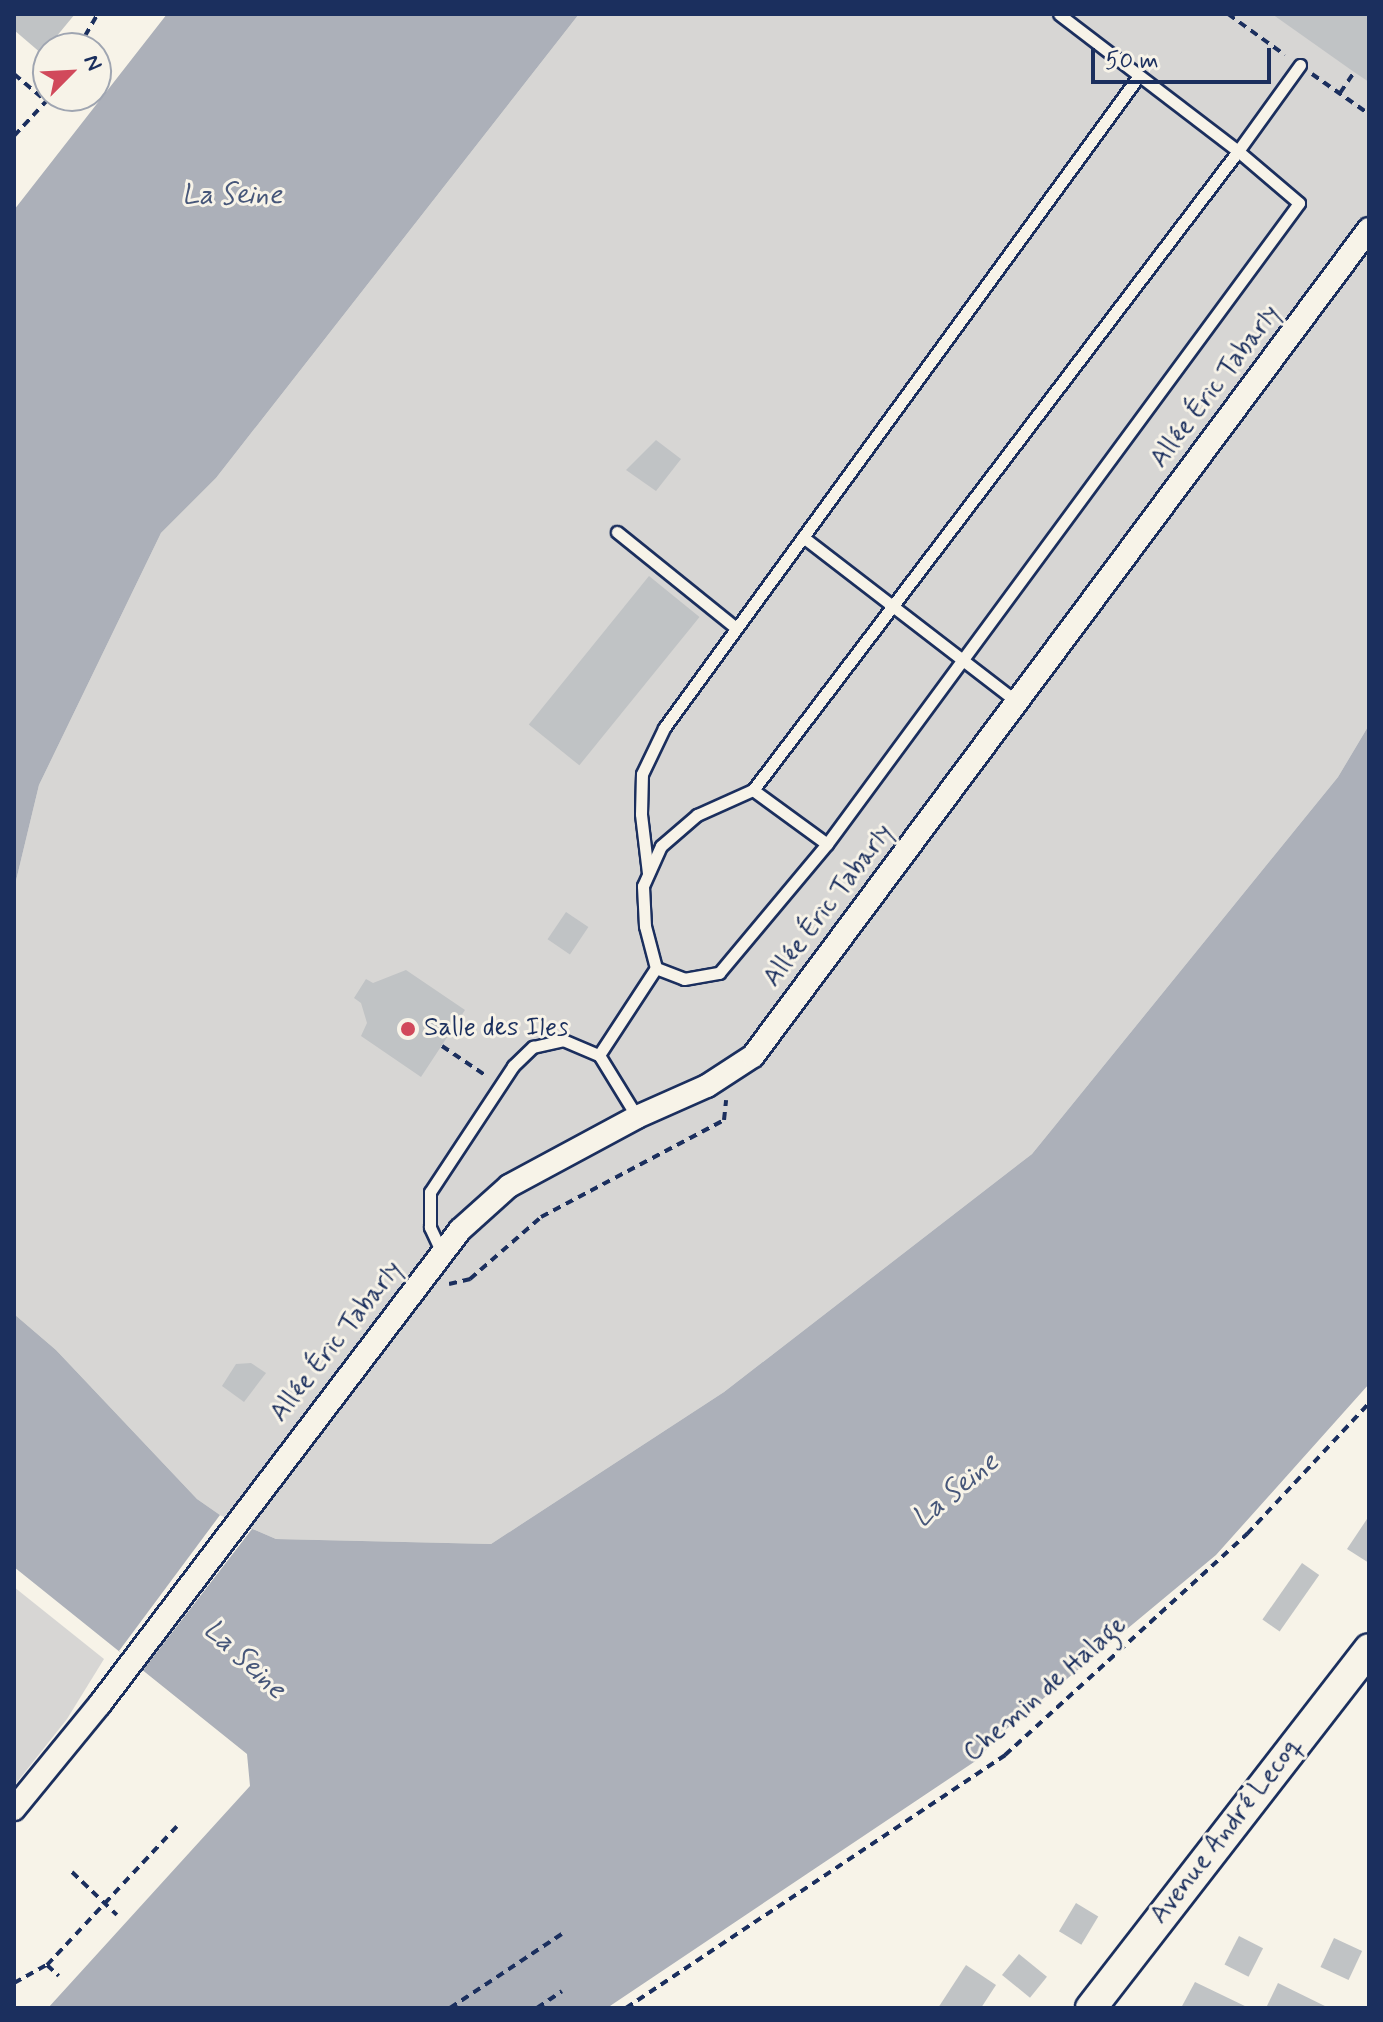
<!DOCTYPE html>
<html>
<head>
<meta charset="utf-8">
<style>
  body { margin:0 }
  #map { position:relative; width:1383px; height:2022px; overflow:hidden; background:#f7f3e8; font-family:Mynerve,sans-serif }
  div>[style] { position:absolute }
  .green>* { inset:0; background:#d7d6d4 }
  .water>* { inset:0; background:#acb0b9 }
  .pier>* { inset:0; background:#f7f3e8 }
  .building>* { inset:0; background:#c0c3c5; transform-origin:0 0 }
  .path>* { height:4px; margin-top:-2px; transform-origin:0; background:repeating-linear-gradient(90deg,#1b2f5e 0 8px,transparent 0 14px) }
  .roads { filter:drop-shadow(2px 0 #1b2f5e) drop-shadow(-2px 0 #1b2f5e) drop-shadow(0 2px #1b2f5e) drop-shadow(0 -2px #1b2f5e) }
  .lane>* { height:11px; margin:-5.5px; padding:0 5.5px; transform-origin:5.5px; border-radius:5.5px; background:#f7f3e8 }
  .street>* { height:22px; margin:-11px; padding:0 11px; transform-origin:11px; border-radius:11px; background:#f7f3e8 }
  .secondary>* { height:30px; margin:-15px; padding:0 15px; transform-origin:15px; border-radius:15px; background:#f7f3e8 }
  .dots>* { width:22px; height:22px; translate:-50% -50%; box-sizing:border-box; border:4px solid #f7f3e8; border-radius:50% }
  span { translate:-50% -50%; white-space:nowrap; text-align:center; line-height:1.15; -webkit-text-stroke:6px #f7f3e8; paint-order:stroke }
  .street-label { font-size:26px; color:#1b2f5e }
  .poi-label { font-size:26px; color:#1b2f5e }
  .left { translate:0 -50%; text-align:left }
  .water-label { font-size:28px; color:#465679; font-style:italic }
  .frame { position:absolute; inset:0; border:16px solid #1b2f5e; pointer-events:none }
  .north { position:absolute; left:32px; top:32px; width:80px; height:80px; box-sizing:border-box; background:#f7f3e8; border:2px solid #9fa5b1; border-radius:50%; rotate:66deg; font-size:22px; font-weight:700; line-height:32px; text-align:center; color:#1b2f5e }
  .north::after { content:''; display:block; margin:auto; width:28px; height:36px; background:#d1495b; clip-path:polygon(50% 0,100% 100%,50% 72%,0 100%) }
  .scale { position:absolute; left:1091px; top:48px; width:180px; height:36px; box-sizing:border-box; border:4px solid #1b2f5e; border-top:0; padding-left:10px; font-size:24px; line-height:28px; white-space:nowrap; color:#1b2f5e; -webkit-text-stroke:6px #f7f3e8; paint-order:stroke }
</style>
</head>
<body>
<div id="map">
  <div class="green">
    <div style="clip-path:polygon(579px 14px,1369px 14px,1369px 725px,1338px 777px,1032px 1154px,724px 1392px,491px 1544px,276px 1539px,220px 1515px,197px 1499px,56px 1350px,14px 1314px,14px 889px,39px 785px,161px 533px,216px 478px)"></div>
    <div style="clip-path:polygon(14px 1587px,104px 1659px,67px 1719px,14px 1786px)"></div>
  </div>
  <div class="water">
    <div style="clip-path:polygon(167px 14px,579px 14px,216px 478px,161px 533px,39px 785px,14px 889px,14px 210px)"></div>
    <div style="clip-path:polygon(1369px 725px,1369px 1384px,1216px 1555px,1003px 1732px,977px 1760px,607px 2008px,48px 2008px,250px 1786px,247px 1754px,14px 1567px,14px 1314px,56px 1350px,197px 1499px,220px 1515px,276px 1539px,491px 1544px,724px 1392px,1032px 1154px,1338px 777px)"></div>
  </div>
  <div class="pier">
    <div style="clip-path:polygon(220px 1515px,252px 1529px,143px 1670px,119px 1651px)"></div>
  </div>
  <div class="building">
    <div style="clip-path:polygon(14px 14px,75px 14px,42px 54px,14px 30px)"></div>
    <div style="clip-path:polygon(1272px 14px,1369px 14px,1369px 82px,1354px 72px)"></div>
    <div style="clip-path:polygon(656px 440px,681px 459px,656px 491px,626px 470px)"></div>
    <div style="left:649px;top:576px;width:65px;height:191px;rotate:39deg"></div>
    <div style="left:566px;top:912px;width:27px;height:33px;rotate:34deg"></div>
    <div style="clip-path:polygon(406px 970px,465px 1010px,421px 1077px,361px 1036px,367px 1023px,361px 1003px,354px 998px,366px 979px,373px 983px)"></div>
    <div style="clip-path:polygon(251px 1363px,266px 1373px,244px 1402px,222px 1386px,236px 1364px)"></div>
    <div style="clip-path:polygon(1369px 1516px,1369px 1563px,1347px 1549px)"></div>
    <div style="left:1302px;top:1563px;width:21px;height:69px;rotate:35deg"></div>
    <div style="left:1076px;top:1903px;width:26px;height:33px;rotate:31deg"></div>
    <div style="left:1239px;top:1936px;width:27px;height:32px;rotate:27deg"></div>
    <div style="left:1334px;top:1938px;width:31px;height:32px;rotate:25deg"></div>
    <div style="left:1019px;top:1954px;width:36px;height:27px;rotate:39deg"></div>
    <div style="clip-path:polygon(966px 1965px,996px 1985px,981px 2008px,938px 2008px)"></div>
    <div style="clip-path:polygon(1195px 1982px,1249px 2008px,1181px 2008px)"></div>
    <div style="clip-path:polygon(1278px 1983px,1329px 2008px,1266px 2008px)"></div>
  </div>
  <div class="path">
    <div style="left:1228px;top:14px;width:70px;rotate:35.7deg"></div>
    <div style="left:78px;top:48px;width:39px;rotate:-60deg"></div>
    <div style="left:14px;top:74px;width:43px;rotate:40.3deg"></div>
    <div style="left:1312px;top:74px;width:70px;rotate:35.1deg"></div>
    <div style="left:1340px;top:93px;width:25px;rotate:-56deg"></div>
    <div style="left:14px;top:136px;width:54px;rotate:-47.2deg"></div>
    <div style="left:442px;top:1046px;width:52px;rotate:34deg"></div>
    <div style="left:449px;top:1284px;width:22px;rotate:-13deg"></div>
    <div style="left:470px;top:1279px;width:94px;rotate:-41.1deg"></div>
    <div style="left:541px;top:1217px;width:207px;rotate:-27.9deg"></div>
    <div style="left:724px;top:1120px;width:20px;rotate:-84deg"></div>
    <div style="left:72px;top:1872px;width:62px;rotate:43.7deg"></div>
    <div style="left:47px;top:1965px;width:16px;rotate:43deg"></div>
    <div style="left:14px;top:1983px;width:38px;rotate:-29deg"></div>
    <div style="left:47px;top:1965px;width:190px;rotate:-46.9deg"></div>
    <div style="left:450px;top:2008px;width:134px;rotate:-33.5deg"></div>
    <div style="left:537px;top:2008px;width:30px;rotate:-34deg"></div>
    <div style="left:626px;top:2008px;width:456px;rotate:-33.7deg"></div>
    <div style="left:1005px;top:1755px;width:328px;rotate:-42.4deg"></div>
    <div style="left:1247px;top:1534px;width:179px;rotate:-47deg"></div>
  </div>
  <div class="roads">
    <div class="lane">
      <div style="left:617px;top:532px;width:153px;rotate:38.9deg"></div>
      <div style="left:803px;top:537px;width:270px;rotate:37.6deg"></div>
      <div style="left:827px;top:844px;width:796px;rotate:-53.63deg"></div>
      <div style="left:1299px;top:203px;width:80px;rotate:-139.6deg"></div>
      <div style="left:1238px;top:151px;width:106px;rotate:-54.2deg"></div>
      <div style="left:648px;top:873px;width:59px;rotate:-96.8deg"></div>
      <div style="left:641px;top:814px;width:40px;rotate:-88.6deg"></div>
      <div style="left:642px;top:774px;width:51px;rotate:-64.4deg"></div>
      <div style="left:664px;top:728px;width:805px;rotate:-53.94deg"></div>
      <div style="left:656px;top:968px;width:30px;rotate:21deg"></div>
      <div style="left:684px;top:979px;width:36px;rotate:-10deg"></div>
      <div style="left:719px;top:973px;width:168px;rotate:-50.1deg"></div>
      <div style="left:827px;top:844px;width:92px;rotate:-143.9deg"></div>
      <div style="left:599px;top:1055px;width:104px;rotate:-56.8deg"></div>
      <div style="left:656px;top:968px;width:43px;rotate:-104.7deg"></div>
      <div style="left:645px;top:926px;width:40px;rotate:-92.9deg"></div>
      <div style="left:643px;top:886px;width:44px;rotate:-65.8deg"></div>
      <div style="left:661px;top:846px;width:48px;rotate:-40.7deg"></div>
      <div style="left:697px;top:815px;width:61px;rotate:-24.1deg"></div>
      <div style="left:753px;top:790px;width:802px;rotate:-52.8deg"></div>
      <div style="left:1238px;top:151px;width:225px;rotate:-142.6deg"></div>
      <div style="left:442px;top:1253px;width:29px;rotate:-115deg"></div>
      <div style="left:430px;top:1227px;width:35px;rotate:-90deg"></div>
      <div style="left:430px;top:1192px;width:151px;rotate:-56.6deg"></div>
      <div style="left:513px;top:1066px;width:28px;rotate:-44deg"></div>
      <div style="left:533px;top:1047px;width:31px;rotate:-13deg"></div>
      <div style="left:563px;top:1040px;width:39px;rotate:23deg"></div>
      <div style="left:599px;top:1055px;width:73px;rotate:58.5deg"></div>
    </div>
    <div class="street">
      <div style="left:14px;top:1809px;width:136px;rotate:-50.7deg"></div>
      <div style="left:100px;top:1704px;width:595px;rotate:-52.78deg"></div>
      <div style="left:460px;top:1230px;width:66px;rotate:-41.9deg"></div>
      <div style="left:509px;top:1186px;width:145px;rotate:-28.3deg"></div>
      <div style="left:637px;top:1117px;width:77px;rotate:-23.9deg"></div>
      <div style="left:707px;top:1086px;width:55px;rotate:-33.1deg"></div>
      <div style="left:753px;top:1056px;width:1031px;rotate:-53.32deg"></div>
    </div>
    <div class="secondary">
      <div style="left:1091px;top:2008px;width:454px;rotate:-52.2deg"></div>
    </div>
  </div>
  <div class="dots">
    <div style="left:408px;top:1029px;background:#d1495b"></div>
  </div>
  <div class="street-label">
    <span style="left:1216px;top:387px;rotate:-53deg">Allée Éric Tabarly</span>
    <span style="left:829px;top:906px;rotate:-53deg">Allée Éric Tabarly</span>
    <span style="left:337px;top:1342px;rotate:-52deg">Allée Éric Tabarly</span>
    <span style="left:1046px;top:1690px;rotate:-41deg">Chemin de Halage</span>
    <span style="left:1227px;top:1831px;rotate:-52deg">Avenue André Lecoq</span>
  </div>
  <div class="poi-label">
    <span class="left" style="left:424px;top:1029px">Salle des Iles</span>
  </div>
  <div class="water-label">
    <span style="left:232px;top:196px">La Seine</span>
    <span style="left:956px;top:1491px;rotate:-39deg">La Seine</span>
    <span style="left:244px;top:1660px;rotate:43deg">La Seine</span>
  </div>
  <div class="frame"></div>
  <div class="north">N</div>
  <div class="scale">50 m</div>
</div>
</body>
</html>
